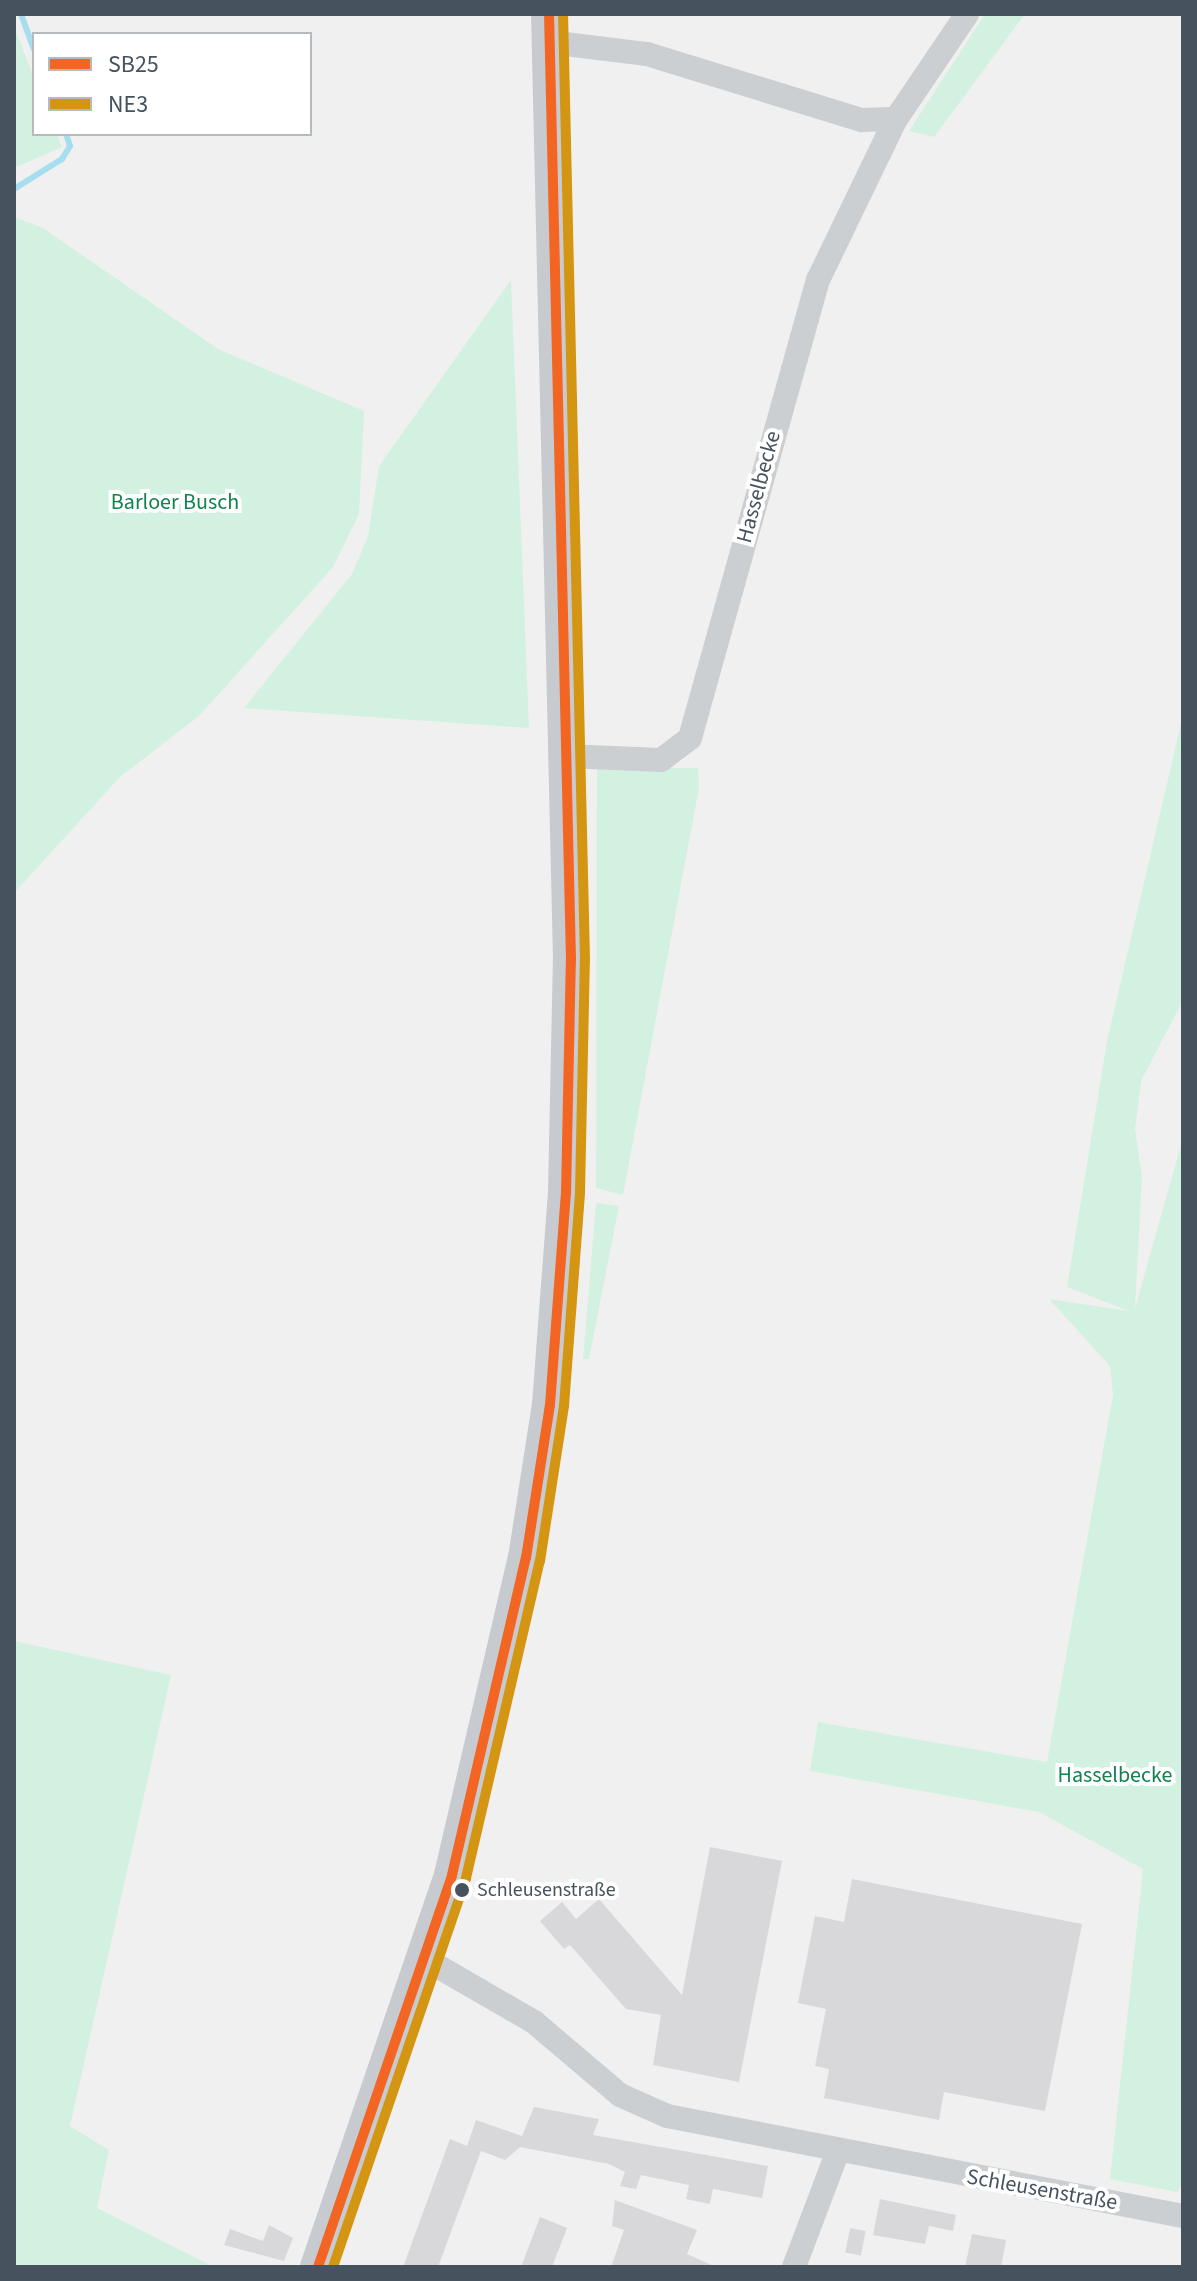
<!DOCTYPE html>
<html>
<head>
<meta charset="utf-8">
<style>
  body { margin:0 }
  #map { position:relative; width:1197px; height:2281px; overflow:hidden; background:#f1f0f0; font-family:"Source Sans 3",sans-serif }
  div>[style] { position:absolute }
  .green>* { inset:0; background:#d3f1e0 }
  .stream>* { height:6px; margin:-3px; padding:0 3px; transform-origin:3px; border-radius:3px; background:#a6def0 }
  .building>* { inset:0; background:#d8d8da; transform-origin:0 0 }
  .street>* { height:24px; margin:-12px; padding:0 12px; transform-origin:12px; border-radius:12px; background:#cccfd1 }
  .primary>* { height:36px; margin:-18px; padding:0 18px; transform-origin:18px; border-radius:18px; background:#c7cbcf }
  .bus-1>* { height:10px; margin:-5px; padding:0 5px; transform-origin:5px; border-radius:5px; background:#f26522 }
  .bus-2>* { height:10px; margin:-5px; padding:0 5px; transform-origin:5px; border-radius:5px; background:#d49513 }
  .dots>* { width:22px; height:22px; translate:-50% -50%; box-sizing:border-box; border:4px solid #fff; border-radius:50% }
  span { translate:-50% -50%; white-space:nowrap; text-align:center; line-height:1.15; -webkit-text-stroke:8px #fff; paint-order:stroke }
  .bus-label { font-size:20px; color:#46525e }
  .left { translate:0 -50%; text-align:left }
  .street-label { font-size:22px; color:#46525e }
  .park-label { font-size:22px; color:#12834f }
  .frame { position:absolute; inset:0; border:16px solid #46525e; pointer-events:none }
  .legend { position:absolute; left:32px; top:32px; width:280px; height:104px; box-sizing:border-box; background:#fff; border:2px solid #b5babf; margin:0; padding:10px 14px; list-style:none; font-size:24px; color:#46525e }
  .legend li { display:flex; align-items:center; gap:16px; height:40px }
  .legend b { width:40px; border:2px solid #b5babf }
</style>
</head>
<body>
<div id="map">
  <div class="green">
    <div style="clip-path:polygon(985px 14px,1025px 14px,934px 137px,909px 131px)"></div>
    <div style="clip-path:polygon(14px 27px,34px 77px,34px 134px,57px 134px,62px 147px,14px 168px)"></div>
    <div style="clip-path:polygon(14px 217px,43px 228px,218px 349px,364px 411px,359px 514px,333px 567px,199px 716px,120px 777px,14px 893px)"></div>
    <div style="clip-path:polygon(511px 280px,529px 728px,244px 708px,352px 574px,368px 536px,379px 466px)"></div>
    <div style="clip-path:polygon(1183px 715px,1183px 1000px,1141px 1081px,1135px 1129px,1142px 1177px,1135px 1308px,1183px 1138px,1183px 2184px,1177px 2192px,1110px 2179px,1143px 1869px,1039px 1812px,810px 1771px,818px 1722px,1047px 1762px,1113px 1395px,1110px 1366px,1049px 1299px,1129px 1311px,1067px 1287px,1107px 1041px)"></div>
    <div style="clip-path:polygon(597px 768px,698px 768px,699px 788px,623px 1195px,596px 1188px)"></div>
    <div style="clip-path:polygon(596px 1203px,619px 1206px,589px 1359px,583px 1359px)"></div>
    <div style="clip-path:polygon(14px 1641px,171px 1675px,70px 2126px,109px 2150px,97px 2208px,214px 2267px,14px 2267px)"></div>
  </div>
  <div class="stream">
    <div style="left:21px;top:14px;width:37px;rotate:70deg"></div>
    <div style="left:14px;top:189px;width:57px;rotate:-32deg"></div>
    <div style="left:62px;top:159px;width:15px;rotate:-58deg"></div>
    <div style="left:70px;top:146px;width:13px;rotate:-108deg"></div>
  </div>
  <div class="building">
    <div style="clip-path:polygon(710px 1847px,782px 1861px,739px 2082px,653px 2065px,661px 2015px,626px 2009px,570px 1945px,564px 1949px,540px 1921px,562px 1902px,576px 1919px,599px 1899px,682px 1995px)"></div>
    <div style="clip-path:polygon(852px 1879px,1082px 1924px,1045px 2111px,944px 2092px,939px 2120px,824px 2098px,829px 2069px,815px 2066px,826px 2009px,798px 2003px,815px 1916px,844px 1922px)"></div>
    <div style="clip-path:polygon(534px 2107px,599px 2119px,593px 2135px,768px 2166px,762px 2198px,713px 2189px,710px 2204px,686px 2199px,689px 2185px,641px 2175px,636px 2189px,620px 2186px,625px 2172px,609px 2164px,520px 2147px,505px 2160px,481px 2151px,438px 2267px,403px 2267px,450px 2139px,467px 2146px,476px 2120px,522px 2136px)"></div>
    <div style="clip-path:polygon(880px 2199px,956px 2215px,953px 2231px,929px 2226px,925px 2244px,873px 2235px)"></div>
    <div style="clip-path:polygon(615px 2200px,697px 2230px,687px 2254px,716px 2267px,611px 2267px,624px 2230px,612px 2226px)"></div>
    <div style="clip-path:polygon(540px 2217px,567px 2228px,552px 2267px,521px 2267px)"></div>
    <div style="clip-path:polygon(269px 2225px,293px 2238px,284px 2261px,224px 2245px,230px 2229px,263px 2241px)"></div>
    <div style="left:850px;top:2228px;width:16px;height:25px;rotate:11deg"></div>
    <div style="clip-path:polygon(972px 2234px,1006px 2240px,1001px 2267px,965px 2267px)"></div>
  </div>
  <div class="street">
    <div style="left:549px;top:42px;width:99px;rotate:7deg"></div>
    <div style="left:647px;top:54px;width:225px;rotate:17.1deg"></div>
    <div style="left:862px;top:120px;width:34px;rotate:-2deg"></div>
    <div style="left:566px;top:756px;width:95px;rotate:2.4deg"></div>
    <div style="left:661px;top:760px;width:36px;rotate:-37deg"></div>
    <div style="left:690px;top:738px;width:476px;rotate:-74.4deg"></div>
    <div style="left:818px;top:280px;width:179px;rotate:-64.2deg"></div>
    <div style="left:896px;top:119px;width:127px;rotate:-55.9deg"></div>
    <div style="left:427px;top:1960px;width:124px;rotate:30.1deg"></div>
    <div style="left:534px;top:2022px;width:113px;rotate:40.3deg"></div>
    <div style="left:620px;top:2095px;width:51px;rotate:24.1deg"></div>
    <div style="left:667px;top:2116px;width:526px;rotate:10.97deg"></div>
    <div style="left:794px;top:2267px;width:122px;rotate:-69.3deg"></div>
  </div>
  <div class="primary">
    <div style="left:318px;top:2267px;width:414px;rotate:-71.1deg"></div>
    <div style="left:452px;top:1875px;width:326px;rotate:-76.9deg"></div>
    <div style="left:526px;top:1558px;width:155px;rotate:-81.1deg"></div>
    <div style="left:550px;top:1405px;width:213px;rotate:-85.7deg"></div>
    <div style="left:566px;top:1193px;width:233px;rotate:-88.8deg"></div>
    <div style="left:571px;top:960px;width:946px;rotate:-91.33deg"></div>
  </div>
  <div class="bus-1">
    <div style="left:318px;top:2267px;width:414px;rotate:-71.1deg"></div>
    <div style="left:452px;top:1875px;width:326px;rotate:-76.9deg"></div>
    <div style="left:526px;top:1558px;width:155px;rotate:-81.1deg"></div>
    <div style="left:550px;top:1405px;width:213px;rotate:-85.7deg"></div>
    <div style="left:566px;top:1193px;width:233px;rotate:-88.8deg"></div>
    <div style="left:571px;top:960px;width:946px;rotate:-91.33deg"></div>
  </div>
  <div class="bus-2">
    <div style="left:333px;top:2267px;width:411px;rotate:-71.1deg"></div>
    <div style="left:466px;top:1878px;width:326px;rotate:-76.9deg"></div>
    <div style="left:540px;top:1561px;width:157px;rotate:-81.2deg"></div>
    <div style="left:564px;top:1406px;width:214px;rotate:-85.7deg"></div>
    <div style="left:580px;top:1193px;width:233px;rotate:-88.8deg"></div>
    <div style="left:585px;top:960px;width:946px;rotate:-91.33deg"></div>
  </div>
  <div class="dots">
    <div style="left:462px;top:1890px;background:#46525e"></div>
  </div>
  <div class="bus-label">
    <span class="left" style="left:477px;top:1890px">Schleusenstraße</span>
  </div>
  <div class="street-label">
    <span style="left:759px;top:487px;rotate:-75deg">Hasselbecke</span>
    <span style="left:1042px;top:2190px;rotate:10deg">Schleusenstraße</span>
  </div>
  <div class="park-label">
    <span style="left:175px;top:503px">Barloer Busch</span>
    <span style="left:1115px;top:1776px">Hasselbecke</span>
  </div>
  <div class="frame"></div>
  <ul class="legend">
  <li><b style="height:10px;background:#f26522"></b>SB25</li>
  <li><b style="height:10px;background:#d49513"></b>NE3</li>
  </ul>
</div>
</body>
</html>
